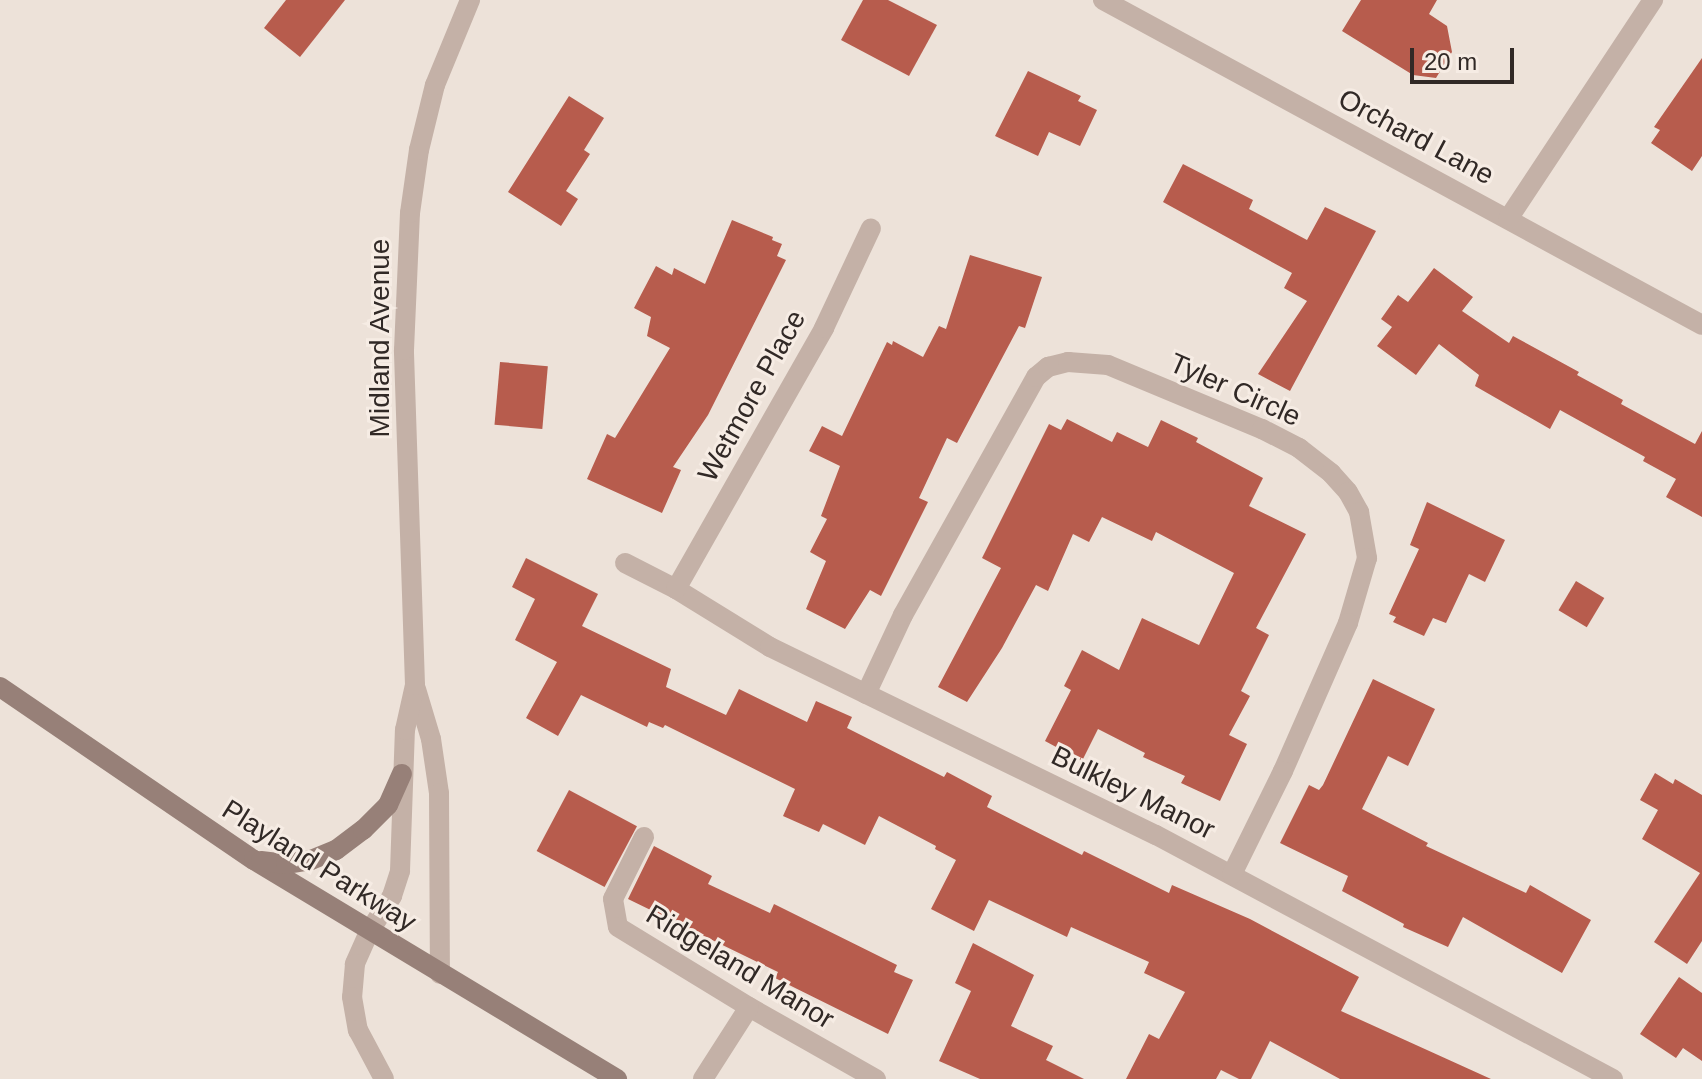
<!DOCTYPE html>
<html>
<head>
<meta charset="utf-8">
<style>
  body { margin:0 }
  #map { position:relative; width:1702px; height:1079px; overflow:hidden; background:#ede2d9; font-family:Helvetica,sans-serif }
  div>[style] { position:absolute }
  .building>* { inset:0; background:#b75c4d; transform-origin:0 0 }
  .minor>* { height:20px; margin:-10px; padding:0 10px; transform-origin:10px; border-radius:10px; background:#c4b1a7 }
  .tertiary>* { height:20px; margin:-10px; padding:0 10px; transform-origin:10px; border-radius:10px; background:#c4b1a7 }
  .secondary>* { height:20px; margin:-10px; padding:0 10px; transform-origin:10px; border-radius:10px; background:#978078 }
  span { translate:-50% -50%; white-space:nowrap; text-align:center; line-height:1.15; -webkit-text-stroke:6px #f6ece4; paint-order:stroke }
  .street-label { font-size:28px; color:#312926 }
  .scale { position:absolute; left:1410px; top:48px; width:104px; height:36px; box-sizing:border-box; border:4px solid #312926; border-top:0; padding-left:10px; font-size:24px; line-height:28px; white-space:nowrap; color:#312926; -webkit-text-stroke:6px #f6ece4; paint-order:stroke }
</style>
</head>
<body>
<div id="map">
  <div class="building">
    <div style="clip-path:polygon(286px 0,345px 0,300px 57px,264px 28px)"></div>
    <div style="clip-path:polygon(863px 0,888px 0,937px 25px,909px 76px,841px 40px)"></div>
    <div style="clip-path:polygon(1361px 0,1437px 0,1429px 14px,1447px 26px,1452px 52px,1436px 78px,1413px 75px,1342px 31px)"></div>
    <div style="clip-path:polygon(1702px 58px,1702px 156px,1692px 171px,1651px 143px,1660px 130px,1654px 127px)"></div>
    <div style="clip-path:polygon(1028px 71px,1081px 96px,1078px 101px,1097px 110px,1080px 146px,1049px 132px,1038px 156px,995px 136px)"></div>
    <div style="clip-path:polygon(569px 96px,604px 118px,584px 150px,590px 154px,566px 191px,578px 199px,561px 226px,508px 192px)"></div>
    <div style="clip-path:polygon(1183px 164px,1253px 200px,1249px 209px,1307px 240px,1325px 207px,1376px 231px,1290px 391px,1258px 374px,1307px 301px,1284px 288px,1292px 273px,1163px 202px)"></div>
    <div style="clip-path:polygon(732px 220px,773px 237px,772px 240px,782px 244px,777px 256px,786px 260px,708px 415px,673px 467px,681px 470px,662px 513px,587px 479px,607px 434px,615px 438px,670px 348px,647px 336px,651px 317px,634px 308px,656px 266px,672px 275px,674px 268px,705px 284px)"></div>
    <div style="clip-path:polygon(970px 255px,1042px 277px,1025px 328px,1019px 326px,957px 443px,947px 438px,919px 498px,928px 502px,881px 596px,870px 590px,845px 629px,806px 609px,826px 561px,810px 552px,827px 519px,821px 516px,840px 466px,809px 451px,822px 426px,842px 436px,887px 342px,892px 345px,893px 341px,923px 357px,939px 326px,946px 329px)"></div>
    <div style="clip-path:polygon(1434px 268px,1473px 297px,1462px 311px,1509px 343px,1513px 336px,1579px 372px,1577px 375px,1623px 400px,1621px 404px,1695px 444px,1702px 431px,1702px 517px,1666px 497px,1676px 479px,1643px 461px,1645px 457px,1560px 410px,1550px 429px,1475px 386px,1479px 375px,1439px 344px,1416px 375px,1377px 346px,1392px 327px,1381px 319px,1398px 295px,1408px 302px)"></div>
    <div style="left:500px;top:362px;width:48px;height:63px;rotate:5deg"></div>
    <div style="clip-path:polygon(1067px 419px,1112px 442px,1117px 432px,1148px 447px,1161px 420px,1198px 438px,1196px 442px,1263px 478px,1249px 506px,1306px 534px,1256px 628px,1269px 635px,1241px 691px,1250px 696px,1229px 735px,1247px 744px,1220px 801px,1181px 783px,1185px 776px,1143px 757px,1145px 753px,1098px 729px,1082px 761px,1045px 741px,1071px 690px,1064px 686px,1082px 650px,1119px 670px,1142px 618px,1199px 645px,1234px 573px,1156px 532px,1152px 541px,1102px 517px,1089px 542px,1073px 534px,1048px 591px,1036px 585px,1002px 648px,967px 702px,938px 687px,1001px 568px,982px 558px,1049px 424px,1061px 430px)"></div>
    <div style="clip-path:polygon(1427px 502px,1505px 540px,1485px 582px,1469px 574px,1446px 623px,1433px 618px,1424px 636px,1393px 622px,1396px 617px,1389px 614px,1419px 549px,1410px 545px)"></div>
    <div style="clip-path:polygon(526px 558px,598px 594px,582px 626px,671px 669px,666px 687px,726px 715px,739px 689px,807px 722px,816px 701px,852px 717px,847px 728px,944px 777px,947px 772px,992px 796px,987px 807px,1082px 855px,1084px 851px,1169px 893px,1172px 885px,1250px 919px,1359px 977px,1341px 1011px,1491px 1079px,1340px 1079px,1270px 1041px,1251px 1079px,1239px 1079px,1221px 1070px,1216px 1079px,1126px 1079px,1149px 1034px,1159px 1039px,1185px 992px,1144px 973px,1149px 962px,1071px 927px,1067px 937px,989px 900px,974px 931px,931px 909px,956px 860px,935px 849px,936px 846px,879px 816px,865px 845px,823px 824px,819px 832px,783px 816px,795px 789px,665px 725px,663px 728px,649px 722px,647px 727px,581px 695px,558px 736px,526px 718px,557px 662px,515px 640px,535px 599px,512px 587px)"></div>
    <div style="left:1576px;top:581px;width:33px;height:34px;rotate:31deg"></div>
    <div style="clip-path:polygon(1373px 679px,1435px 709px,1408px 766px,1388px 756px,1362px 809px,1428px 843px,1426px 846px,1526px 893px,1530px 885px,1591px 920px,1562px 973px,1463px 917px,1448px 947px,1403px 927px,1404px 924px,1342px 891px,1348px 876px,1280px 843px,1309px 785px,1319px 790px,1323px 785px)"></div>
    <div style="clip-path:polygon(1655px 773px,1673px 784px,1675px 779px,1702px 795px,1702px 941px,1687px 964px,1654px 942px,1700px 873px,1642px 839px,1658px 810px,1640px 800px)"></div>
    <div style="left:569px;top:790px;width:77px;height:69px;rotate:28deg"></div>
    <div style="clip-path:polygon(654px 846px,712px 876px,708px 884px,770px 913px,774px 904px,897px 965px,894px 972px,913px 980px,888px 1034px,775px 978px,778px 972px,628px 899px)"></div>
    <div style="clip-path:polygon(973px 943px,1034px 975px,1011px 1026px,1053px 1046px,1046px 1060px,1084px 1079px,980px 1079px,939px 1061px,971px 991px,955px 983px)"></div>
    <div style="clip-path:polygon(1679px 977px,1702px 993px,1702px 1061px,1683px 1048px,1676px 1058px,1640px 1034px)"></div>
  </div>
  <div class="minor">
    <div style="left:1103px;top:0;width:681px;rotate:28.48deg"></div>
    <div style="left:1508px;top:219px;width:263px;rotate:-56.5deg"></div>
    <div style="left:625px;top:563px;width:57px;rotate:27deg"></div>
    <div style="left:676px;top:589px;width:110px;rotate:31.7deg"></div>
    <div style="left:770px;top:647px;width:429px;rotate:26deg"></div>
    <div style="left:1156px;top:835px;width:518px;rotate:28.1deg"></div>
    <div style="left:676px;top:589px;width:300px;rotate:-60.4deg"></div>
    <div style="left:824px;top:328px;width:110px;rotate:-64.8deg"></div>
    <div style="left:866px;top:694px;width:87px;rotate:-64.9deg"></div>
    <div style="left:903px;top:615px;width:273px;rotate:-60.8deg"></div>
    <div style="left:1036px;top:377px;width:16px;rotate:-40deg"></div>
    <div style="left:1048px;top:367px;width:21px;rotate:-14deg"></div>
    <div style="left:1068px;top:362px;width:40px;rotate:4.3deg"></div>
    <div style="left:1108px;top:365px;width:167px;rotate:22.6deg"></div>
    <div style="left:1262px;top:429px;width:42px;rotate:27.2deg"></div>
    <div style="left:1299px;top:448px;width:41px;rotate:38deg"></div>
    <div style="left:1331px;top:473px;width:25px;rotate:48deg"></div>
    <div style="left:1348px;top:492px;width:23px;rotate:61deg"></div>
    <div style="left:1359px;top:512px;width:47px;rotate:80.1deg"></div>
    <div style="left:1367px;top:558px;width:68px;rotate:106.3deg"></div>
    <div style="left:1348px;top:623px;width:162px;rotate:113.7deg"></div>
    <div style="left:1283px;top:771px;width:115px;rotate:116.3deg"></div>
    <div style="left:644px;top:837px;width:69px;rotate:116.6deg"></div>
    <div style="left:613px;top:899px;width:28px;rotate:80deg"></div>
    <div style="left:618px;top:927px;width:153px;rotate:31.4deg"></div>
    <div style="left:749px;top:1007px;width:146px;rotate:29.6deg"></div>
    <div style="left:369px;top:932px;width:35px;rotate:114deg"></div>
    <div style="left:355px;top:964px;width:33px;rotate:95deg"></div>
    <div style="left:352px;top:997px;width:34px;rotate:80deg"></div>
    <div style="left:358px;top:1030px;width:55px;rotate:62deg"></div>
    <div style="left:703px;top:1079px;width:85px;rotate:-57.4deg"></div>
  </div>
  <div class="tertiary">
    <div style="left:416px;top:689px;width:52px;rotate:73.3deg"></div>
    <div style="left:431px;top:739px;width:55px;rotate:81.6deg"></div>
    <div style="left:439px;top:793px;width:181px;rotate:89.7deg"></div>
    <div style="left:369px;top:932px;width:43px;rotate:-57.4deg"></div>
    <div style="left:392px;top:896px;width:26px;rotate:-72deg"></div>
    <div style="left:400px;top:871px;width:141px;rotate:-88deg"></div>
    <div style="left:405px;top:730px;width:46px;rotate:-77.5deg"></div>
    <div style="left:415px;top:685px;width:335px;rotate:-91.9deg"></div>
    <div style="left:404px;top:350px;width:137px;rotate:-87.5deg"></div>
    <div style="left:410px;top:213px;width:64px;rotate:-81.9deg"></div>
    <div style="left:419px;top:150px;width:67px;rotate:-76.2deg"></div>
    <div style="left:435px;top:85px;width:92px;rotate:-67.6deg"></div>
  </div>
  <div class="secondary">
    <div style="left:0;top:687px;width:307px;rotate:34.3deg"></div>
    <div style="left:254px;top:860px;width:424px;rotate:31.1deg"></div>
    <div style="left:261px;top:861px;width:25px;rotate:7deg"></div>
    <div style="left:286px;top:864px;width:25px;rotate:-9deg"></div>
    <div style="left:311px;top:860px;width:27px;rotate:-22deg"></div>
    <div style="left:336px;top:850px;width:34px;rotate:-37deg"></div>
    <div style="left:363px;top:830px;width:35px;rotate:-45deg"></div>
    <div style="left:388px;top:805px;width:34px;rotate:-66deg"></div>
  </div>
  <div class="street-label">
    <span style="left:1416px;top:137px;rotate:28deg">Orchard Lane</span>
    <span style="left:380px;top:338px;rotate:-90deg">Midland Avenue</span>
    <span style="left:1235px;top:390px;rotate:24deg">Tyler Circle</span>
    <span style="left:752px;top:396px;rotate:-61deg">Wetmore Place</span>
    <span style="left:1133px;top:793px;rotate:26deg">Bulkley Manor</span>
    <span style="left:319px;top:866px;rotate:32deg">Playland Parkway</span>
    <span style="left:740px;top:967px;rotate:31deg">Ridgeland Manor</span>
  </div>
  <div class="scale">20 m</div>
</div>
</body>
</html>
